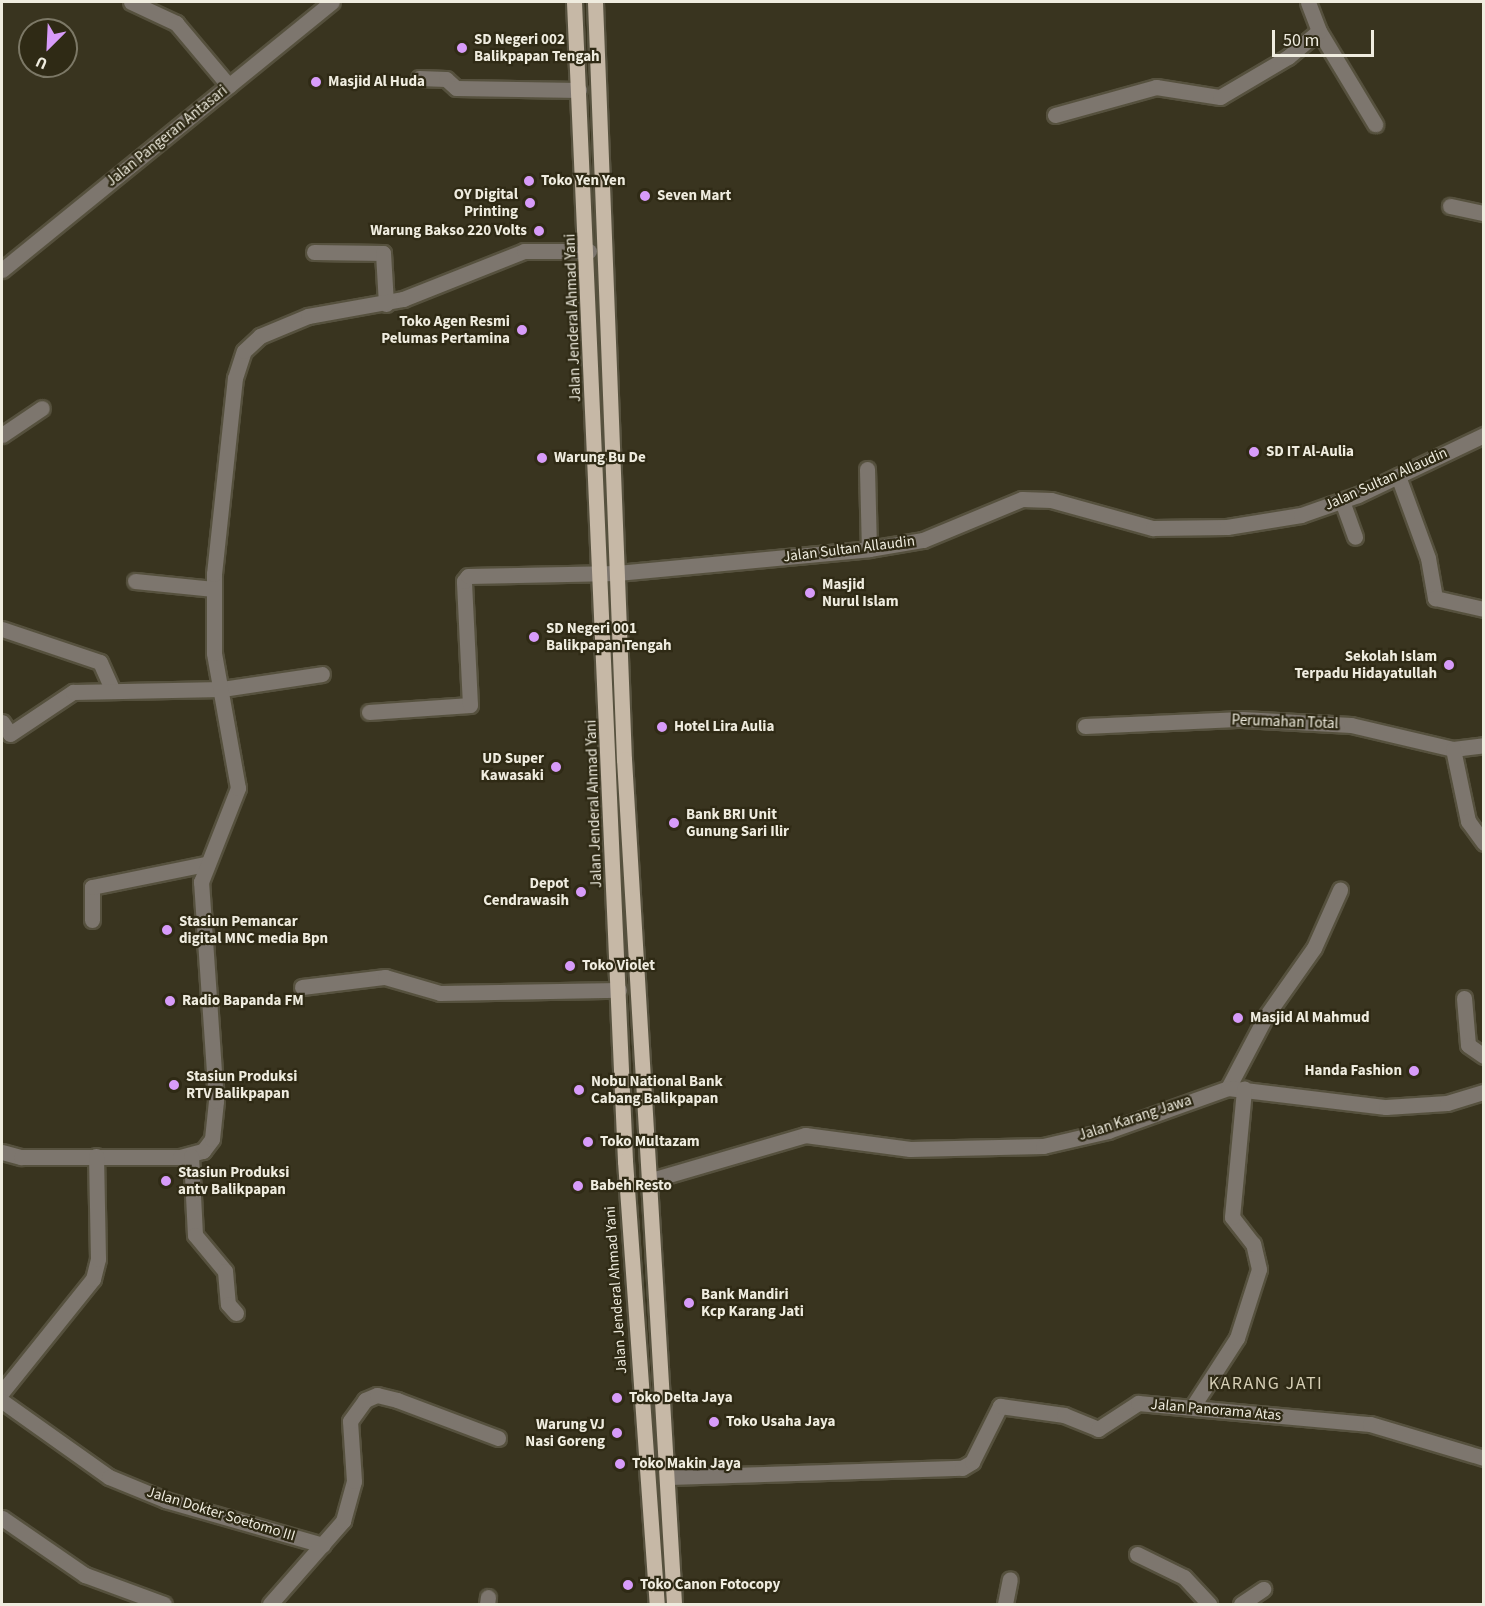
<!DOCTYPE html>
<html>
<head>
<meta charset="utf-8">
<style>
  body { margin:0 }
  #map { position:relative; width:1485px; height:1606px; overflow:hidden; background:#39341f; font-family:"Source Sans 3",sans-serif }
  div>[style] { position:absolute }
  .roads { filter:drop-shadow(2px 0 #56513e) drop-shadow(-2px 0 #56513e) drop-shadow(0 2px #56513e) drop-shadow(0 -2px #56513e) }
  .minor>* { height:15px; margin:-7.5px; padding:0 7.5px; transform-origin:7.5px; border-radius:7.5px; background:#7d766e }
  .major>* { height:15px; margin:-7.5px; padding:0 7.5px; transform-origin:7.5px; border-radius:7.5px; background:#c6b8a6 }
  .dots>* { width:16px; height:16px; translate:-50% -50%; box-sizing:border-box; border:3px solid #2f2a15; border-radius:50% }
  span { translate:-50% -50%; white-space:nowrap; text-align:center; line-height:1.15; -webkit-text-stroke:4.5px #2f2a15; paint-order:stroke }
  .poi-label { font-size:15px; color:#efecdf; font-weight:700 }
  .left { translate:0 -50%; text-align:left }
  .right { translate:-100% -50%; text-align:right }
  .street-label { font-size:15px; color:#efecdf }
  .quarter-label { font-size:18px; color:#d5ceb5; letter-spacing:1.5px }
  .frame { position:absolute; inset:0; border:3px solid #efecdf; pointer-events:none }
  .north { position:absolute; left:18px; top:18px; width:60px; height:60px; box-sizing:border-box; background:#2f2a15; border:2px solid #7c7866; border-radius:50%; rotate:204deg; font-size:16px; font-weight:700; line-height:24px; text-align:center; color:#efecdf }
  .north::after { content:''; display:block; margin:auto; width:21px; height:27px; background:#d79bf9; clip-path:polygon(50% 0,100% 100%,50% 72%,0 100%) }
  .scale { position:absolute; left:1272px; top:30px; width:102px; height:27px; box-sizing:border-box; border:3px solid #efecdf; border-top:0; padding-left:8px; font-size:18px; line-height:21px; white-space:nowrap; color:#efecdf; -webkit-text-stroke:4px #2f2a15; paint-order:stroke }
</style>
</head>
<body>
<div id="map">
  <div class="roads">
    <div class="minor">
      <div style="left:131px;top:2px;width:50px;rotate:25deg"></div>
      <div style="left:176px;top:23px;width:82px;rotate:49.9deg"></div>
      <div style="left:1319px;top:31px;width:109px;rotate:58.9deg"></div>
      <div style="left:419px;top:78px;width:27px;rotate:2deg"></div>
      <div style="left:446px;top:79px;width:13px;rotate:42deg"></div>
      <div style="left:456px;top:88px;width:123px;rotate:0.9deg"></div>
      <div style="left:1055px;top:115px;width:105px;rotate:-15.5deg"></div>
      <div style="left:1156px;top:87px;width:65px;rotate:8.9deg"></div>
      <div style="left:1220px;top:97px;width:79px;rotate:-30.5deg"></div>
      <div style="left:1288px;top:57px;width:40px;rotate:-40deg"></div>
      <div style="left:1319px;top:31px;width:31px;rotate:-111deg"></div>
      <div style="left:1450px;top:206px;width:35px;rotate:12deg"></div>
      <div style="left:314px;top:252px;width:69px;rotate:0.8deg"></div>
      <div style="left:383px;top:253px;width:51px;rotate:86.6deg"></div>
      <div style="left:2px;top:270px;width:425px;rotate:-39.1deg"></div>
      <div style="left:2px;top:435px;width:48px;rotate:-34deg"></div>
      <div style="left:867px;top:469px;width:80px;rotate:88.6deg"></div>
      <div style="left:1398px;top:476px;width:87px;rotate:69.9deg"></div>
      <div style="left:1428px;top:558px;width:41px;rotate:80.1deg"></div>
      <div style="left:1435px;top:598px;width:50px;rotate:12.7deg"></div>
      <div style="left:1342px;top:501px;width:38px;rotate:70deg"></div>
      <div style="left:135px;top:581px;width:79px;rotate:5.8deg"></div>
      <div style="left:2px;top:629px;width:103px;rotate:18.6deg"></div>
      <div style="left:100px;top:662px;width:30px;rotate:66deg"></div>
      <div style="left:369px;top:712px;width:101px;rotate:-4deg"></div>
      <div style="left:470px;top:705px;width:124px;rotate:-92.8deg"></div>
      <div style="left:464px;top:581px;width:6px;rotate:-51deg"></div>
      <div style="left:468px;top:576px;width:149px;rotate:-1.2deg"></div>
      <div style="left:617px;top:573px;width:253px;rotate:-5.4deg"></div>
      <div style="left:869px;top:549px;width:55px;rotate:-9.5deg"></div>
      <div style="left:923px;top:540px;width:107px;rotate:-22.5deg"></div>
      <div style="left:1022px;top:499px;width:29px;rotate:2deg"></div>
      <div style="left:1051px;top:500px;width:106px;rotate:15.4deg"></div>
      <div style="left:1153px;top:528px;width:74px;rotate:-0.8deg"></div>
      <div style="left:1227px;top:527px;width:75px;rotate:-9.2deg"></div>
      <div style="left:1301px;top:515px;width:60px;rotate:-19.3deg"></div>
      <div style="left:1358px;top:495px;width:140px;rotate:-25.5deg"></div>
      <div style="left:2px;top:722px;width:14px;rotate:56deg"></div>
      <div style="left:10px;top:734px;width:76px;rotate:-33.7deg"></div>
      <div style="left:73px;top:692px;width:149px;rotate:-1.2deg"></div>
      <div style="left:222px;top:689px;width:101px;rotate:-8.5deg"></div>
      <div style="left:1085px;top:726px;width:157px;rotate:-2.6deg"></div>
      <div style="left:1242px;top:719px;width:109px;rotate:3.2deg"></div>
      <div style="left:1351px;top:725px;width:105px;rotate:13.2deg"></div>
      <div style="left:1453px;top:749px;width:31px;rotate:-7deg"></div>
      <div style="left:1453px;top:749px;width:74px;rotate:78.2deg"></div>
      <div style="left:1468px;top:821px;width:27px;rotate:54deg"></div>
      <div style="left:92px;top:920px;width:33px;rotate:-90deg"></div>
      <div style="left:92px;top:887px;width:115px;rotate:-11.5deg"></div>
      <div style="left:302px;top:987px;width:84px;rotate:-6.9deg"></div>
      <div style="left:385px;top:977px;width:57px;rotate:16.2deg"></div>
      <div style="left:440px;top:993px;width:179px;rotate:-1deg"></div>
      <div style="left:1464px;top:998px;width:47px;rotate:85.1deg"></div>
      <div style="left:1468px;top:1045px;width:19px;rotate:35deg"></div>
      <div style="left:1228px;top:1088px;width:81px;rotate:-62.2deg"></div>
      <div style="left:1266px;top:1016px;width:83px;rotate:-54.8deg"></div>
      <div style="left:1314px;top:948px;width:64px;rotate:-65.9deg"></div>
      <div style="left:2px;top:1152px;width:20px;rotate:15deg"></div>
      <div style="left:21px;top:1157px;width:159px"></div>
      <div style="left:180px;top:1157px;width:24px;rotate:-15deg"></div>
      <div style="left:203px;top:1151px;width:15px;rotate:-53deg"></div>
      <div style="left:212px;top:1139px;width:38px;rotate:-84deg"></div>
      <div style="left:216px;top:1101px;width:220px;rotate:-93.9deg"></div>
      <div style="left:201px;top:882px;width:101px;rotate:-68.5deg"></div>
      <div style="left:238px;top:788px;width:137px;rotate:-100.1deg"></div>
      <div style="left:214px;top:653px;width:79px;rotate:-90deg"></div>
      <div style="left:214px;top:574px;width:197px;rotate:-83.9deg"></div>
      <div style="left:235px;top:378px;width:28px;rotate:-72deg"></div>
      <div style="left:244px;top:351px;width:22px;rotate:-43deg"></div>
      <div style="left:260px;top:336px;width:52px;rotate:-22.6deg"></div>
      <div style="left:308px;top:316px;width:97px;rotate:-10.1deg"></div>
      <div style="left:403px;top:299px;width:130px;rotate:-21.6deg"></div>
      <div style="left:524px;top:251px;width:65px"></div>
      <div style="left:191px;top:1156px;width:79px;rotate:87.1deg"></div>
      <div style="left:195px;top:1235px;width:47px;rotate:50.2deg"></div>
      <div style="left:225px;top:1271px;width:33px;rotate:85deg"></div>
      <div style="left:228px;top:1304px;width:12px;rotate:48deg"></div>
      <div style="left:648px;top:1181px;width:164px;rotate:-16.3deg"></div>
      <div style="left:805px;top:1135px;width:106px;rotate:7.6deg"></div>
      <div style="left:910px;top:1149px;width:133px;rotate:-1.3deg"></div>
      <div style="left:1043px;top:1146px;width:67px;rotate:-13deg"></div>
      <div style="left:1108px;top:1131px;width:127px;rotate:-19.7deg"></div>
      <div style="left:1228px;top:1088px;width:159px;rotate:6.9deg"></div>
      <div style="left:1386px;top:1107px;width:61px;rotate:-3.8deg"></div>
      <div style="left:1447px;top:1103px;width:39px;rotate:-17deg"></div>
      <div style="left:2px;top:1392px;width:145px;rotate:-51.2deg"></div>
      <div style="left:93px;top:1279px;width:21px;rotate:-76deg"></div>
      <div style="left:98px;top:1259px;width:103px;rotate:-91.1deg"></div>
      <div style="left:2px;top:1401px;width:131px;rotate:35.4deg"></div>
      <div style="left:109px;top:1477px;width:61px;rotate:22.3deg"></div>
      <div style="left:165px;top:1500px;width:164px;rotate:15.9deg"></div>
      <div style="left:1193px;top:1406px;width:81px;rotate:-57.1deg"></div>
      <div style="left:1237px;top:1338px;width:72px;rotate:-72.3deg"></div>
      <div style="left:1259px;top:1269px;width:26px;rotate:-103deg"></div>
      <div style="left:1253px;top:1244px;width:34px;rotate:-128deg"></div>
      <div style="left:1232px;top:1217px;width:129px;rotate:-84.6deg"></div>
      <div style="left:669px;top:1477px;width:293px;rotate:-1.8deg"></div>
      <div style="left:962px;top:1468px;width:12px;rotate:-31deg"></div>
      <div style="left:972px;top:1462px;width:63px;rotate:-63.4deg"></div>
      <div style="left:1000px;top:1406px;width:65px;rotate:8deg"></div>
      <div style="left:1064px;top:1415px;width:37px;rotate:22deg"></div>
      <div style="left:1098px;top:1429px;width:48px;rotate:-33deg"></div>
      <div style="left:1138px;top:1403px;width:233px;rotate:5.2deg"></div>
      <div style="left:1370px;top:1424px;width:119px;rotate:16.6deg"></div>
      <div style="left:2px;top:1518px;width:101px;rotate:34.5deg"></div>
      <div style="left:85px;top:1575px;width:84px;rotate:20.2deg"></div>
      <div style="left:1137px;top:1554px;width:52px;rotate:26.1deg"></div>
      <div style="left:1184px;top:1577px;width:37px;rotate:47deg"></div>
      <div style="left:270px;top:1604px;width:111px;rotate:-48.7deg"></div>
      <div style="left:343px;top:1521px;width:41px;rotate:-74.6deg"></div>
      <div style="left:354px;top:1481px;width:60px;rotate:-93.8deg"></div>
      <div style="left:350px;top:1421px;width:26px;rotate:-54deg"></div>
      <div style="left:365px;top:1400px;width:13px;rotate:-23deg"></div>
      <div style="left:377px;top:1395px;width:21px;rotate:14deg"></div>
      <div style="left:397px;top:1400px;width:108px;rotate:20.6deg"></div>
      <div style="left:487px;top:1604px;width:7px;rotate:-82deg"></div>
      <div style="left:1005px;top:1604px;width:25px;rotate:-79deg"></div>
      <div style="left:1241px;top:1604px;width:27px;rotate:-34deg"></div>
    </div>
    <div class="major">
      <div style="left:574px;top:2px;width:1160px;rotate:87.48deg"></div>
      <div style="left:625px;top:1161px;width:444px;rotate:85.9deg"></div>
      <div style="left:595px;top:2px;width:758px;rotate:87.81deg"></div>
      <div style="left:624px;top:759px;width:846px;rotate:86.61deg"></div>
    </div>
  </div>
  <div class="dots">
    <div style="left:462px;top:48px;background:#d79bf9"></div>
    <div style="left:316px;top:82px;background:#d79bf9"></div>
    <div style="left:529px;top:181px;background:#d79bf9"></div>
    <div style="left:645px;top:196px;background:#d79bf9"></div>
    <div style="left:530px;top:203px;background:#d79bf9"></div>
    <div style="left:539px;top:231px;background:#d79bf9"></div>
    <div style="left:522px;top:330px;background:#d79bf9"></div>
    <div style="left:1254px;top:452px;background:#d79bf9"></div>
    <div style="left:542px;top:458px;background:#d79bf9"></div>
    <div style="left:810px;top:593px;background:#d79bf9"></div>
    <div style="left:534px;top:637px;background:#d79bf9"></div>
    <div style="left:1449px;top:665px;background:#d79bf9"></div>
    <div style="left:662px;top:727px;background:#d79bf9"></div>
    <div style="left:556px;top:767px;background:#d79bf9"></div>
    <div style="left:674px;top:823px;background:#d79bf9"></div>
    <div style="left:581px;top:892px;background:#d79bf9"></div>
    <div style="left:167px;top:930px;background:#d79bf9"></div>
    <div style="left:570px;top:966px;background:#d79bf9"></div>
    <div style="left:170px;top:1001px;background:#d79bf9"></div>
    <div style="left:1238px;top:1018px;background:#d79bf9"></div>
    <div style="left:1414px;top:1071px;background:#d79bf9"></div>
    <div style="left:174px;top:1085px;background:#d79bf9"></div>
    <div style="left:579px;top:1090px;background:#d79bf9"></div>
    <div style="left:588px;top:1142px;background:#d79bf9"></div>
    <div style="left:166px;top:1181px;background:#d79bf9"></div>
    <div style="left:578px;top:1186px;background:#d79bf9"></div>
    <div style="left:689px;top:1303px;background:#d79bf9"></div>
    <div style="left:617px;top:1398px;background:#d79bf9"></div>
    <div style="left:714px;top:1422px;background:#d79bf9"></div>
    <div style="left:617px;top:1433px;background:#d79bf9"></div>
    <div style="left:620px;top:1464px;background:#d79bf9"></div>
    <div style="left:628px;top:1585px;background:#d79bf9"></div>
  </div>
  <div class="poi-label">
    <span class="left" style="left:474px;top:48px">SD Negeri 002<br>Balikpapan Tengah</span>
    <span class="left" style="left:328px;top:82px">Masjid Al Huda</span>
    <span class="left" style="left:541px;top:181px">Toko Yen Yen</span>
    <span class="right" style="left:518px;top:203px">OY Digital<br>Printing</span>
    <span class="left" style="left:657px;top:196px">Seven Mart</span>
    <span class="right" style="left:527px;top:231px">Warung Bakso 220 Volts</span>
    <span class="right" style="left:510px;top:330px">Toko Agen Resmi<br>Pelumas Pertamina</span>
    <span class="left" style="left:1266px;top:452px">SD IT Al-Aulia</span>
    <span class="left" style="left:554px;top:458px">Warung Bu De</span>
    <span class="left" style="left:822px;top:593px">Masjid<br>Nurul Islam</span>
    <span class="left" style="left:546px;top:637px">SD Negeri 001<br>Balikpapan Tengah</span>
    <span class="right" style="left:1437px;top:665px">Sekolah Islam<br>Terpadu Hidayatullah</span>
    <span class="left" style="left:674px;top:727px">Hotel Lira Aulia</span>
    <span class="right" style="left:544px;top:767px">UD Super<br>Kawasaki</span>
    <span class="left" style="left:686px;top:823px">Bank BRI Unit<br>Gunung Sari Ilir</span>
    <span class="right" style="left:569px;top:892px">Depot<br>Cendrawasih</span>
    <span class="left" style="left:179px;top:930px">Stasiun Pemancar<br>digital MNC media Bpn</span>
    <span class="left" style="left:582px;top:966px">Toko Violet</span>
    <span class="left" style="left:182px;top:1001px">Radio Bapanda FM</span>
    <span class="left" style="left:1250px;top:1018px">Masjid Al Mahmud</span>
    <span class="right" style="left:1402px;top:1071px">Handa Fashion</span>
    <span class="left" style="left:186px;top:1085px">Stasiun Produksi<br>RTV Balikpapan</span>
    <span class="left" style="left:591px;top:1090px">Nobu National Bank<br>Cabang Balikpapan</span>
    <span class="left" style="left:600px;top:1142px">Toko Multazam</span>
    <span class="left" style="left:178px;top:1181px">Stasiun Produksi<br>antv Balikpapan</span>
    <span class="left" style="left:590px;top:1186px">Babeh Resto</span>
    <span class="left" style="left:701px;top:1303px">Bank Mandiri<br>Kcp Karang Jati</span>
    <span class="left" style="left:629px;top:1398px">Toko Delta Jaya</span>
    <span class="left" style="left:726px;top:1422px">Toko Usaha Jaya</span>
    <span class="right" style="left:605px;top:1433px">Warung VJ<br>Nasi Goreng</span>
    <span class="left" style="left:632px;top:1464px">Toko Makin Jaya</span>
    <span class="left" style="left:640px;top:1585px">Toko Canon Fotocopy</span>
  </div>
  <div class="street-label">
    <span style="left:167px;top:136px;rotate:-39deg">Jalan Pangeran Antasari</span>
    <span style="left:573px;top:318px;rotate:-92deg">Jalan Jenderal Ahmad Yani</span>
    <span style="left:1386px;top:479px;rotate:-24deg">Jalan Sultan Allaudin</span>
    <span style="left:849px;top:549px;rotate:-7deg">Jalan Sultan Allaudin</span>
    <span style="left:1285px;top:722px;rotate:2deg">Perumahan Total</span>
    <span style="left:594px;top:804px;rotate:-92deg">Jalan Jenderal Ahmad Yani</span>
    <span style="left:1135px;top:1118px;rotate:-18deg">Jalan Karang Jawa</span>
    <span style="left:616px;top:1290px;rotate:-94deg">Jalan Jenderal Ahmad Yani</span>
    <span style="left:1216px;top:1410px;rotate:5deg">Jalan Panorama Atas</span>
    <span style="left:221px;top:1514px;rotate:17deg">Jalan Dokter Soetomo III</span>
  </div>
  <div class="quarter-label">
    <span style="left:1266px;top:1384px">KARANG JATI</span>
  </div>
  <div class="frame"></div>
  <div class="north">U</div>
  <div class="scale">50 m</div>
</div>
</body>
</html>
